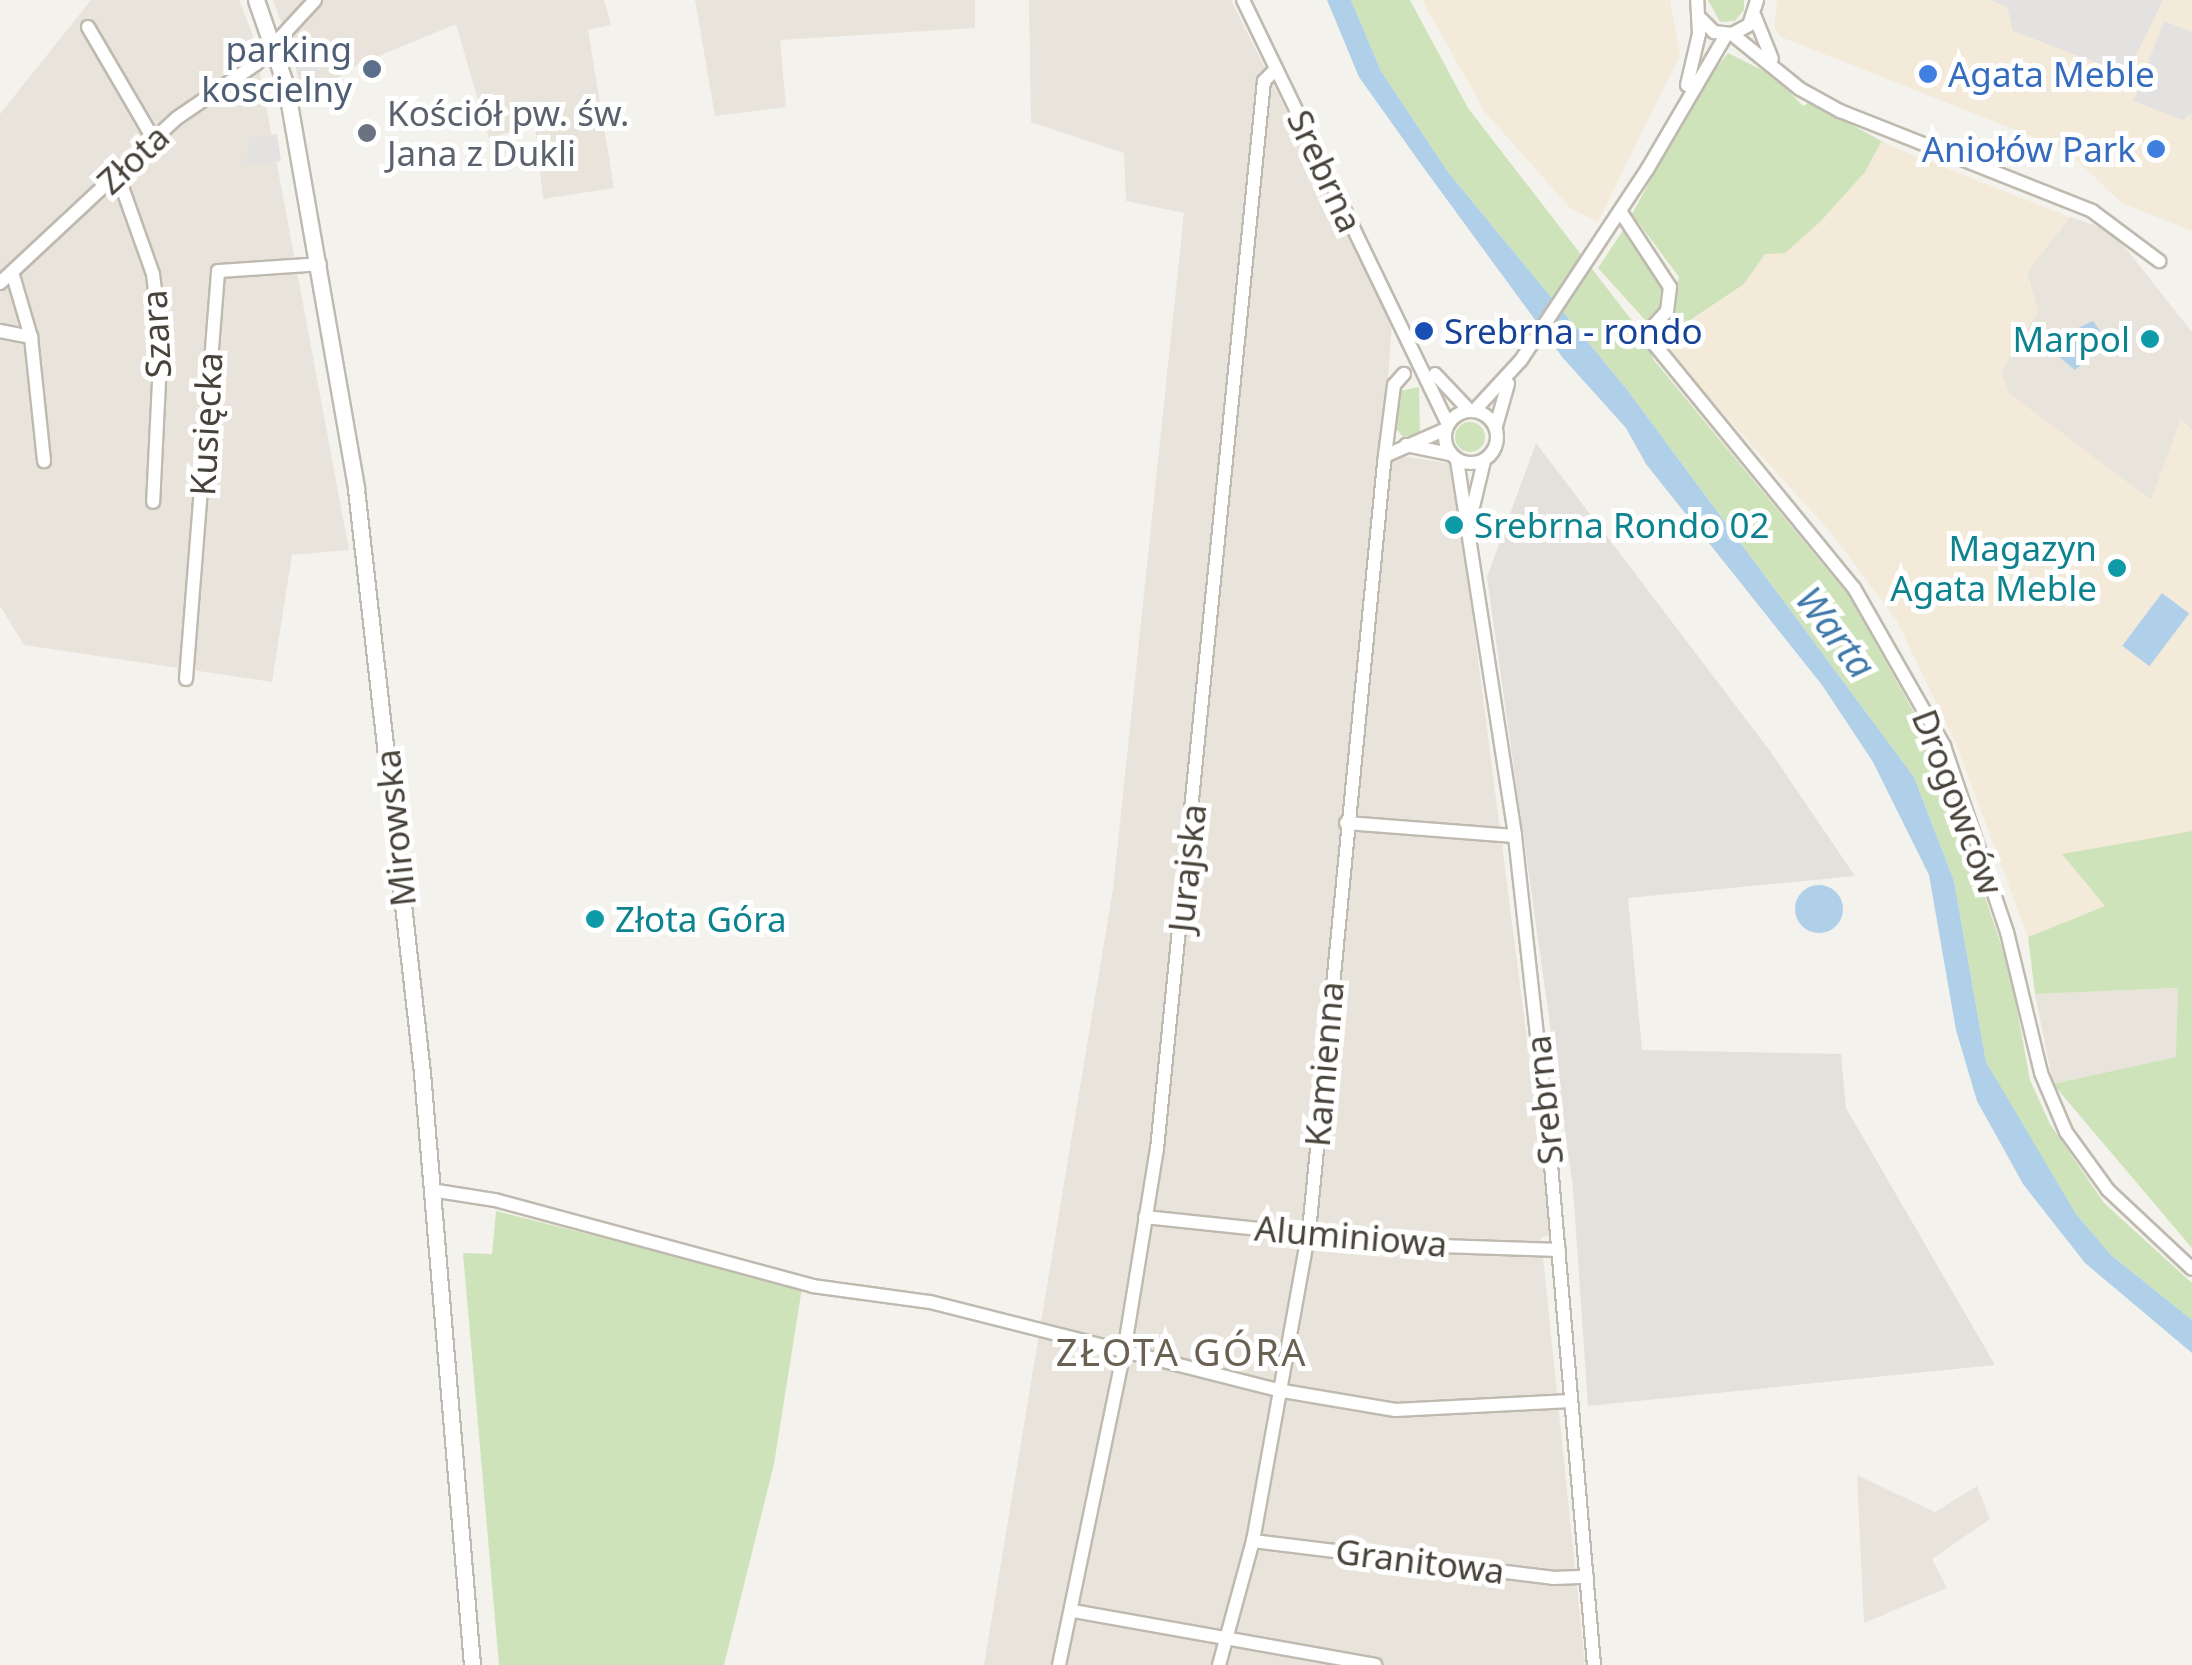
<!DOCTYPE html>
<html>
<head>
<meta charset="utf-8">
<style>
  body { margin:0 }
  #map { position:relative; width:2192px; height:1665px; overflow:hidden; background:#f4f2ec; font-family:"Noto Sans",sans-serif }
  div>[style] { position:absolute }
  .residential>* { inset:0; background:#e8e4db }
  .commercial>* { inset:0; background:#f3eada }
  .industrial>* { inset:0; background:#e4e1dd }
  .green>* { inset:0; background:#cfe3ba }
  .round { border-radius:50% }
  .parking>* { inset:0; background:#e4e2e0 }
  .water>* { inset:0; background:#b0d0e9; transform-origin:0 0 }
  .roads { filter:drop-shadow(2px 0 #bfbaaf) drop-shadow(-2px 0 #bfbaaf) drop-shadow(0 2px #bfbaaf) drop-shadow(0 -2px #bfbaaf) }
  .minor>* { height:12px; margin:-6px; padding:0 6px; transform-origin:6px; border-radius:6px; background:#fff }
  .minor>.ring { margin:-6px; padding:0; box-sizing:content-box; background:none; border:12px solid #fff; border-radius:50% }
  .tertiary>* { height:15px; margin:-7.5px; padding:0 7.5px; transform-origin:7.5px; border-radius:7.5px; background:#fff }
  .dots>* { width:28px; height:28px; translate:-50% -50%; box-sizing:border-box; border:5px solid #fff; border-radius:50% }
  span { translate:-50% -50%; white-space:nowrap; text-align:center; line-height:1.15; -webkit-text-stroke:10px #fff; paint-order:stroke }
  .service-label { font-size:35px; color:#4e5e75 }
  .right { translate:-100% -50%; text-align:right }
  .shop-label { font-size:35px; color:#366cbe }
  .left { translate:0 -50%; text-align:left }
  .worship-label { font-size:35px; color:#5b616d }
  .street-label { font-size:35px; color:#48433a }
  .transit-label { font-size:35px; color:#164399 }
  .culture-label { font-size:35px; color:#0d838f }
  .water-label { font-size:38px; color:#3f78a9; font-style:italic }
  .neighbourhood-label { font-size:38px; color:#6a6153; letter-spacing:2.5px }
</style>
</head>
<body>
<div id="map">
  <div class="residential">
    <div style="clip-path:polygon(91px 0,239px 0,253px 36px,349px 550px,292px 555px,272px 682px,24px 645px,0 606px,0 114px)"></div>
    <div style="clip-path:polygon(273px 0,604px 0,611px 25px,588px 30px,614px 188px,543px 199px,535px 125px,489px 138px,456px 24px,357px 65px,309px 98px)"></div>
    <div style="clip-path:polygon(695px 0,975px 0,975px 28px,780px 40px,786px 107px,715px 116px)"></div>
    <div style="clip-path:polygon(1029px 0,1231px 0,1392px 322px,1383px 453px,1453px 464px,1552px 1234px,1541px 1238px,1585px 1665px,984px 1665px,1113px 889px,1184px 213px,1126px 201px,1124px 153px,1031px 122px)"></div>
    <div style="clip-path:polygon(2070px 217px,2112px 231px,2192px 332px,2192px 431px,2181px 419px,2152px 500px,2045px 424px,2009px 393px,2001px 372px,2038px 311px,2027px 272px)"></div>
    <div style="clip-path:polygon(2178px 988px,2177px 1057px,2053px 1084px,2035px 994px)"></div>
    <div style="clip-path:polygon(1857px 1475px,1935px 1512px,1977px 1486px,1990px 1519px,1932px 1559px,1947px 1588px,1864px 1623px)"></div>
  </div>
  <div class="commercial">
    <div style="clip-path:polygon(1422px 0,1670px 0,1680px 55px,1598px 222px,1570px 208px,1485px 112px)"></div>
    <div style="clip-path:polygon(1777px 0,2192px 0,2192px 231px,2122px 203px,2066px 150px,1781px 37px,1774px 27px)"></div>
    <div style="clip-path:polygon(1881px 142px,2070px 217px,2027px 272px,2038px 311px,2001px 372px,2009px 393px,2151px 500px,2181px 418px,2192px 431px,2192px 831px,2063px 854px,2105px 906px,2028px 937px,1956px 744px,1897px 621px,1833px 535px,1667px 351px,1693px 330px,1689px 322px,1744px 284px,1765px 254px,1821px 221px,1865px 172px)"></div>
  </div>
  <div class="industrial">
    <div style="clip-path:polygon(1536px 443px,1770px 751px,1855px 876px,1628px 898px,1642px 1050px,1841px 1054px,1846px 1108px,1995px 1365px,1588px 1406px,1573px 1188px,1487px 577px)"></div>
  </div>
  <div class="green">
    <div style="clip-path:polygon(1351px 0,1410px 0,1468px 108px,1650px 344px,1653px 359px,1849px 596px,1936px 752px,2010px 971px,2030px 1080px,2050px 1124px,2104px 1203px,2192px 1283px,2192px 1320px,2111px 1255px,2076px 1214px,1998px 1085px,1986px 1062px,1954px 881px,1914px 777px,1625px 387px,1448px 172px,1381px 71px)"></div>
    <div style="clip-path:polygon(1708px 0,1744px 0,1744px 10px,1735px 21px,1720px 22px)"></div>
    <div style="clip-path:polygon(1728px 53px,1774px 76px,1803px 106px,1810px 102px,1887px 144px,1881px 142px,1865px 172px,1821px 221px,1785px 253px,1765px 254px,1744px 284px,1689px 321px,1693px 330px,1686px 335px,1681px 327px,1664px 328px,1679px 277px,1632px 214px,1701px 88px)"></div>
    <div style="clip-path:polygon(1624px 229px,1665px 284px,1664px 303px,1646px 321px,1598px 268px)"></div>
    <div style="clip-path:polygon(1419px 387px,1420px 434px,1403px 437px,1396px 428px,1400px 391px)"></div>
    <div class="round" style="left:1455px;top:422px;width:30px;height:30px"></div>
    <div style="clip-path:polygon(2192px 831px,2192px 1248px,2053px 1084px,2176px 1057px,2178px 988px,2035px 994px,2028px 937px,2105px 906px,2062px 854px)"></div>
    <div style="clip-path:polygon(496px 1211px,802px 1288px,774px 1464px,724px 1665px,499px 1665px,463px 1253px,492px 1254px)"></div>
  </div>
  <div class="parking">
    <div style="clip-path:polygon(1990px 0,2163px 0,2127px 74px,2013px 31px,2007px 7px)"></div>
    <div style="clip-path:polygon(2164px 21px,2192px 32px,2192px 124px,2191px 114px,2183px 120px,2133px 101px)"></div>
    <div style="clip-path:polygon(301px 40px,317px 57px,319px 77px,302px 92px,291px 49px)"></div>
    <div style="clip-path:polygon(277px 134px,281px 161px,245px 165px,250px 138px)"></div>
  </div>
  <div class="water">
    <div style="clip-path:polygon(1327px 0,1351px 0,1381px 71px,1448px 172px,1625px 387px,1914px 777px,1954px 881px,1986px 1062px,2076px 1214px,2111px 1255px,2192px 1320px,2192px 1353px,2085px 1263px,2023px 1184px,1977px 1101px,1956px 1030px,1929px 875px,1873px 762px,1822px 685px,1646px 464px,1626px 428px,1563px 358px,1423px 167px,1359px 77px)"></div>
    <div style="clip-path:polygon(2093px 321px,2108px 342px,2075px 370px,2059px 357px,2076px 329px)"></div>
    <div style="left:2162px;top:593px;width:34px;height:66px;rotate:37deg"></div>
    <div class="round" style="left:1795px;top:885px;width:48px;height:48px"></div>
  </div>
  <div class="roads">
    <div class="minor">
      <div style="left:1243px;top:0;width:471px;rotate:64.2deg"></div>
      <div style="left:1698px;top:16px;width:23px;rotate:45deg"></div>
      <div style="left:1714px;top:32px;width:18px;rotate:6deg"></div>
      <div style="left:1732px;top:34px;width:19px;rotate:-28deg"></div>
      <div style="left:1749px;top:25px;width:26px;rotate:-72deg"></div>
      <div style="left:1755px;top:17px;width:45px;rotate:68deg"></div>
      <div style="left:88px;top:27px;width:131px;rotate:59.7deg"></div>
      <div style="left:1732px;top:34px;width:87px;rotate:39deg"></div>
      <div style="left:1800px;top:89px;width:46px;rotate:28.8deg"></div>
      <div style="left:1840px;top:111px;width:271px;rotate:21.6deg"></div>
      <div style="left:2092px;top:211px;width:84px;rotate:36.7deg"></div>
      <div style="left:1687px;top:85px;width:52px;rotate:-76.8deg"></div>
      <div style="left:1699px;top:34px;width:34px;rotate:-93deg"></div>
      <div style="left:117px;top:173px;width:107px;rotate:70.4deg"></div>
      <div style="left:153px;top:274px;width:67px;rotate:83.2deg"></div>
      <div style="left:161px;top:341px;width:161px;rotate:92.8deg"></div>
      <div style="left:1620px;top:211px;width:91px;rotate:56.7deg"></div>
      <div style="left:1670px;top:287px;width:24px;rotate:97deg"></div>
      <div style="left:1667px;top:311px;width:31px;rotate:132deg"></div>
      <div style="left:1646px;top:334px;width:328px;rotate:50.7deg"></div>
      <div style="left:1854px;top:588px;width:182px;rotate:60.3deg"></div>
      <div style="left:1944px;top:746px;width:196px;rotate:71.3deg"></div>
      <div style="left:2007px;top:932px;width:145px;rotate:76.4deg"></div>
      <div style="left:2041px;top:1073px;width:64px;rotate:67deg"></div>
      <div style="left:2066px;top:1132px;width:72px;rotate:54.1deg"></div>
      <div style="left:2108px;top:1190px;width:115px;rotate:43.2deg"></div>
      <div style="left:12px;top:272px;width:68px;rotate:73.7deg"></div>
      <div style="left:31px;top:337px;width:125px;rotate:84deg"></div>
      <div style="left:0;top:283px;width:242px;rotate:-43deg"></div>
      <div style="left:177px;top:118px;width:96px;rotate:-34.4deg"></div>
      <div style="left:256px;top:64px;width:87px;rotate:-47.3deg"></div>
      <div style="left:0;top:331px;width:32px;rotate:11deg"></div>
      <div style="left:1435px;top:374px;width:51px;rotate:46.6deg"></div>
      <div class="ring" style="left:1445px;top:411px;width:40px;height:40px"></div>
      <div style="left:1474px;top:411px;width:69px;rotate:-47.3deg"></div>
      <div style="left:1521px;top:360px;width:230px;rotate:-56.5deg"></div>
      <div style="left:1648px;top:168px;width:154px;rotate:-59.6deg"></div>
      <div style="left:1496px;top:426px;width:44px;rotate:-74.1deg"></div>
      <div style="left:1406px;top:445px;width:45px;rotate:11.6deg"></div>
      <div style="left:1387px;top:455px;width:64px;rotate:-23.8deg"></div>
      <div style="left:1457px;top:460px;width:380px;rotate:81.2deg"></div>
      <div style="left:1515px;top:836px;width:319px;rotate:83.7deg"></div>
      <div style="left:1550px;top:1153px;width:514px;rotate:85.09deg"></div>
      <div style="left:1472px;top:511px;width:51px;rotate:-76.5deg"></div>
      <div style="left:186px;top:679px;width:409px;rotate:-85.5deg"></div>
      <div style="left:218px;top:271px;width:102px;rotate:-3.9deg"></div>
      <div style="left:1346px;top:823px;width:169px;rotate:4.4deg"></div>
      <div style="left:431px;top:1190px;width:65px;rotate:8.9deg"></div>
      <div style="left:495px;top:1200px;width:329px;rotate:15.1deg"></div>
      <div style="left:813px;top:1286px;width:118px;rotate:7.8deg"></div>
      <div style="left:930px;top:1302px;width:364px;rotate:14.2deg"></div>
      <div style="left:1283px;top:1391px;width:114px;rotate:9.6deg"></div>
      <div style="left:1395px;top:1410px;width:176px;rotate:-2.9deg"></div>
      <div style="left:1145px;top:1217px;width:267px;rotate:6deg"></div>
      <div style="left:1411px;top:1245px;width:148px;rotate:1.9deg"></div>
      <div style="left:1253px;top:1541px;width:302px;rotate:7deg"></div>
      <div style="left:1553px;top:1578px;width:34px;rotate:-2deg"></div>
      <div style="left:1073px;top:1611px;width:307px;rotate:10.1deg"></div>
      <div style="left:1059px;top:1665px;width:320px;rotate:-78.3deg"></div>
      <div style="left:1124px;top:1352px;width:206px;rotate:-80.8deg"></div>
      <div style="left:1157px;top:1149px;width:1073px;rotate:-84.28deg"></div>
      <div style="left:1264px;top:81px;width:17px;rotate:-45deg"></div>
      <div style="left:1219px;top:1665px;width:129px;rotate:-74.7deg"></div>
      <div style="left:1253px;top:1541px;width:315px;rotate:-79.8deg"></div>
      <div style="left:1309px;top:1231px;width:772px;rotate:-84.42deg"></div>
      <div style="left:1384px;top:463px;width:79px;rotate:-82.7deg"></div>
      <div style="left:1394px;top:385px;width:15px;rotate:-48deg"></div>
    </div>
    <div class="tertiary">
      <div style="left:256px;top:0;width:91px;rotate:70.8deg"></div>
      <div style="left:286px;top:86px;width:409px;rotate:80.1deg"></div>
      <div style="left:356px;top:489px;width:588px;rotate:83.55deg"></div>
      <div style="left:422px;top:1073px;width:594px;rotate:85.17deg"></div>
    </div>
  </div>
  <div class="dots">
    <div style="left:372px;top:69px;background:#5c6f8a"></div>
    <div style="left:1928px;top:74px;background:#3f7fe0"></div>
    <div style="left:367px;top:133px;background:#6b7280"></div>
    <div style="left:2156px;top:149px;background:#3f7fe0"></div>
    <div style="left:1424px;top:331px;background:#1a4fb4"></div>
    <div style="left:2150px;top:339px;background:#0f9aa8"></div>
    <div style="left:1454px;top:525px;background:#0f9aa8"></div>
    <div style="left:2117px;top:568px;background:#0f9aa8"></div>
    <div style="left:595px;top:919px;background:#0f9aa8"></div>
  </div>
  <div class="service-label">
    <span class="right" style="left:352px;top:69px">parking<br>koscielny</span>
  </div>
  <div class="shop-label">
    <span class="left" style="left:1948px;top:74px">Agata Meble</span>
    <span class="right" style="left:2136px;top:149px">Aniołów Park</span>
  </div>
  <div class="worship-label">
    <span class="left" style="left:387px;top:133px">Kościół pw. św.<br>Jana z Dukli</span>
  </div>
  <div class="street-label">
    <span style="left:133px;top:159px;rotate:-43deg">Złota</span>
    <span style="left:1325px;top:171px;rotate:65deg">Srebrna</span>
    <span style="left:156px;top:334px;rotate:-93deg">Szara</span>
    <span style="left:206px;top:424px;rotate:-87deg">Kusięcka</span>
    <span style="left:1958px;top:802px;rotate:69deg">Drogowców</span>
    <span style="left:395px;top:828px;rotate:-96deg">Mirowska</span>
    <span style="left:1187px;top:868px;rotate:-84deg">Jurajska</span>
    <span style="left:1324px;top:1064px;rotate:-85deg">Kamienna</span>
    <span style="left:1544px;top:1100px;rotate:-96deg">Srebrna</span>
    <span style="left:1351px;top:1236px;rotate:5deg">Aluminiowa</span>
    <span style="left:1420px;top:1561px;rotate:7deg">Granitowa</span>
  </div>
  <div class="transit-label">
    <span class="left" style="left:1444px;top:331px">Srebrna - rondo</span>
  </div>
  <div class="culture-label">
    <span class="right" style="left:2130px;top:339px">Marpol</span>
    <span class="left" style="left:1474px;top:525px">Srebrna Rondo 02</span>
    <span class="right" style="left:2097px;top:568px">Magazyn<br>Agata Meble</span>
    <span class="left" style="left:615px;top:919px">Złota Góra</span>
  </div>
  <div class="water-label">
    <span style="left:1836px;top:632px;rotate:53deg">Warta</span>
  </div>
  <div class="neighbourhood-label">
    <span style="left:1182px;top:1352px">ZŁOTA GÓRA</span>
  </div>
</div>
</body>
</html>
